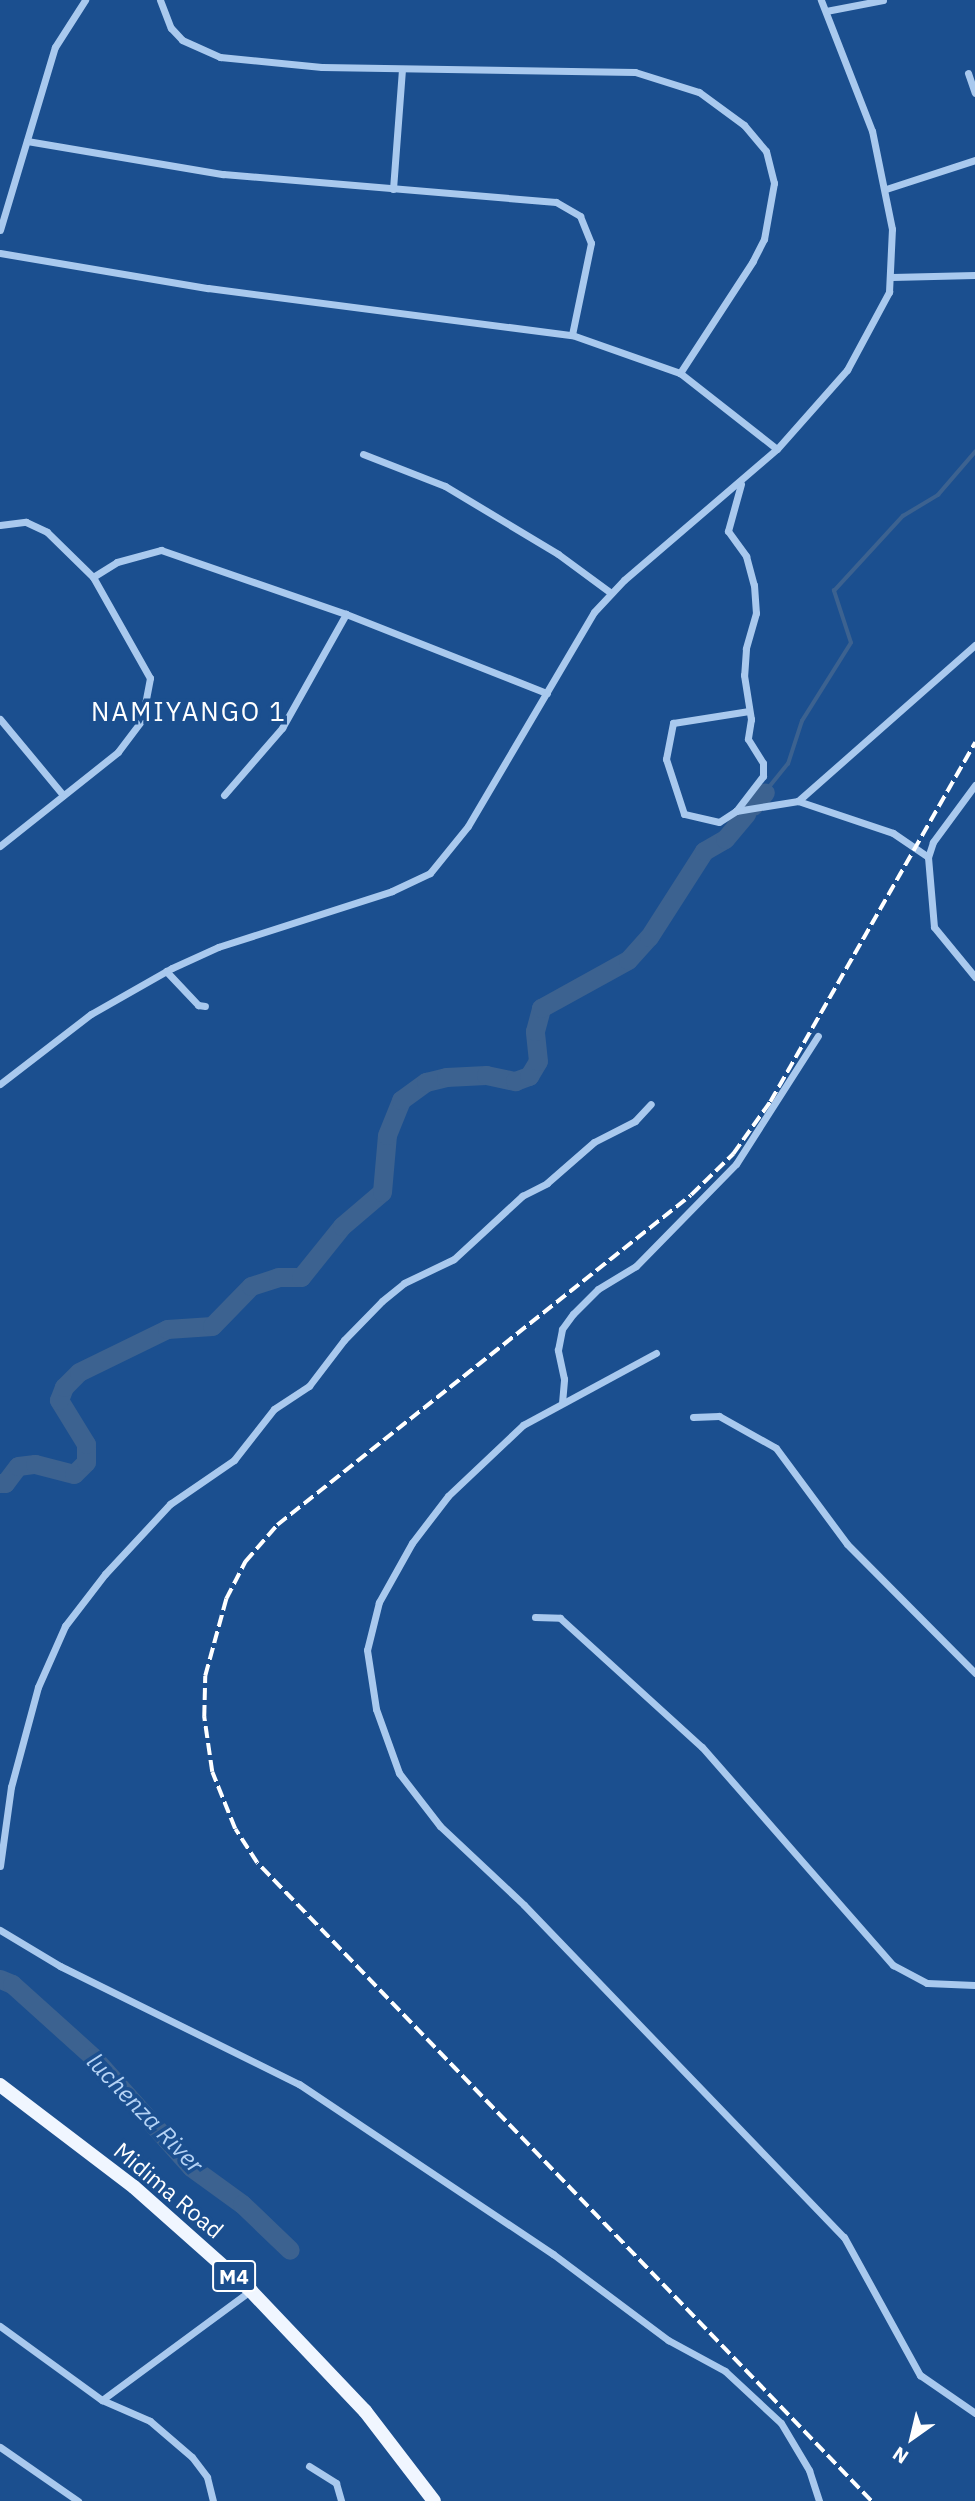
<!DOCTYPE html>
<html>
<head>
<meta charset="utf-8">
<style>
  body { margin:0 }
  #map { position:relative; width:975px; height:2501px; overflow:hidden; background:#1b4f8f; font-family:"IBM Plex Sans",sans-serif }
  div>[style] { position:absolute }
  .stream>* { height:3.5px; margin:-1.75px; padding:0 1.75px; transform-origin:1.75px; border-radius:1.75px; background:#3c6290 }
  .river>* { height:19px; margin:-9.5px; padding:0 9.5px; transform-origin:9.5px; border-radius:9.5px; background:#3c6290 }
  .minor>* { height:7px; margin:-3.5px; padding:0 3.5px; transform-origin:3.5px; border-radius:3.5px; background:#a9c9ee }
  .primary>* { height:14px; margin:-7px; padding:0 7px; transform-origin:7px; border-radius:7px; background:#f0f6ff }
  .rail>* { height:3.5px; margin-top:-1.75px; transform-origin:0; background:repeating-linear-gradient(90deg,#fff 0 12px,transparent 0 17px) }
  span { translate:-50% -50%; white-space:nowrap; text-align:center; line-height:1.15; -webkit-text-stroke:7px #1b4f8f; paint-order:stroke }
  .shield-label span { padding:2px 5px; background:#1b4f8f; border:2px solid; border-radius:5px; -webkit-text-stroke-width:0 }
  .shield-label { font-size:21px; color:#fff; font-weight:700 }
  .street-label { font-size:23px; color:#fff }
  .water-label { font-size:24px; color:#b5d3f5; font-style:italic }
  .quarter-label { font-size:26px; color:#fff; letter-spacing:2px }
  .north { position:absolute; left:877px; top:2403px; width:70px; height:70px; -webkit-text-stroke:5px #1b4f8f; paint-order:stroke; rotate:214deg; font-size:19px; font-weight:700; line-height:28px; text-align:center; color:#fff }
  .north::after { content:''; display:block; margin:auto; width:24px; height:32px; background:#fff; clip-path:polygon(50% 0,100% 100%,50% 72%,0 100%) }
</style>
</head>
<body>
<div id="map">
  <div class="stream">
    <div style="left:765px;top:792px;width:36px;rotate:-51deg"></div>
    <div style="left:788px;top:764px;width:45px;rotate:-72deg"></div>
    <div style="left:802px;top:721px;width:92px;rotate:-57.9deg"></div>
    <div style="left:851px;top:643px;width:55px;rotate:-108.1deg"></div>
    <div style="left:834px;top:591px;width:102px;rotate:-47.4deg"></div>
    <div style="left:903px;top:516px;width:41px;rotate:-31deg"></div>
    <div style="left:938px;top:495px;width:57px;rotate:-49.3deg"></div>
  </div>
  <div class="river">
    <div style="left:753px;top:806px;width:18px;rotate:-49deg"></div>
    <div style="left:0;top:1483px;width:5px"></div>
    <div style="left:5px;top:1483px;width:21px;rotate:-53deg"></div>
    <div style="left:18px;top:1466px;width:17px;rotate:-7deg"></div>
    <div style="left:35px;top:1464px;width:40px;rotate:14.4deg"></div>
    <div style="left:74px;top:1474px;width:17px;rotate:-45deg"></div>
    <div style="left:86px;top:1462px;width:18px;rotate:-90deg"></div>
    <div style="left:86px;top:1444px;width:52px;rotate:-121.5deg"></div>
    <div style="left:59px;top:1400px;width:14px;rotate:-69deg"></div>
    <div style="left:64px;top:1387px;width:21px;rotate:-45deg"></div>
    <div style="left:79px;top:1372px;width:98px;rotate:-26deg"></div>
    <div style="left:167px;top:1329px;width:45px;rotate:-3.8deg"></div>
    <div style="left:212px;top:1326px;width:56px;rotate:-45.7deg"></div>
    <div style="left:251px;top:1286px;width:28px;rotate:-18deg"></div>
    <div style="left:278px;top:1277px;width:23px"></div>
    <div style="left:301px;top:1277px;width:65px;rotate:-51.2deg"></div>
    <div style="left:342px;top:1226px;width:52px;rotate:-40.4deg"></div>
    <div style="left:382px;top:1192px;width:57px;rotate:-85deg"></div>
    <div style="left:387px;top:1135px;width:38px;rotate:-68deg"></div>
    <div style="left:401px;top:1100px;width:31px;rotate:-36deg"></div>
    <div style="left:426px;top:1082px;width:21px;rotate:-14deg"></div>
    <div style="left:446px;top:1077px;width:40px;rotate:-2.9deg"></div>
    <div style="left:486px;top:1075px;width:30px;rotate:12deg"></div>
    <div style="left:515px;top:1081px;width:15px;rotate:-20deg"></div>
    <div style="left:529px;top:1076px;width:17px;rotate:-59deg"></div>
    <div style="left:538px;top:1061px;width:30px;rotate:-96deg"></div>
    <div style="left:535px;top:1031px;width:24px;rotate:-75deg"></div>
    <div style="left:541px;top:1008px;width:99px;rotate:-28.9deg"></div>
    <div style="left:628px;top:960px;width:31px;rotate:-48deg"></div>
    <div style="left:649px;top:937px;width:102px;rotate:-57.4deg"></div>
    <div style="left:704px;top:851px;width:24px;rotate:-30deg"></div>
    <div style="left:725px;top:839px;width:33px;rotate:-50deg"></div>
    <div style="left:0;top:1979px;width:13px;rotate:23deg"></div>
    <div style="left:12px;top:1984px;width:109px;rotate:42deg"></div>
    <div style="left:93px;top:2057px;width:147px;rotate:48.3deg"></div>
    <div style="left:191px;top:2167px;width:63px;rotate:36deg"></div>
    <div style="left:242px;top:2204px;width:66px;rotate:43.8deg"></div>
  </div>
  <div class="minor">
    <div style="left:160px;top:0;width:30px;rotate:69deg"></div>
    <div style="left:171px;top:28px;width:16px;rotate:47deg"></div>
    <div style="left:182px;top:40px;width:42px;rotate:24.1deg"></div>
    <div style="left:220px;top:57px;width:102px;rotate:5.6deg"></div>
    <div style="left:322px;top:67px;width:313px;rotate:0.9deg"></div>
    <div style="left:635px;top:72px;width:67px;rotate:17.4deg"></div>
    <div style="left:699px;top:92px;width:56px;rotate:36.3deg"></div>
    <div style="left:744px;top:125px;width:34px;rotate:50deg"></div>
    <div style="left:766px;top:151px;width:33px;rotate:76deg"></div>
    <div style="left:774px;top:183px;width:57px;rotate:100.1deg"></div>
    <div style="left:764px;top:239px;width:25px;rotate:117deg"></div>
    <div style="left:753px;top:261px;width:134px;rotate:123.1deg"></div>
    <div style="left:826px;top:11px;width:58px;rotate:-10.9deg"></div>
    <div style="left:968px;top:73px;width:21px;rotate:71deg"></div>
    <div style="left:27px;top:141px;width:199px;rotate:9.6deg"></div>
    <div style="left:223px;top:174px;width:334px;rotate:4.8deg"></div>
    <div style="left:556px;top:202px;width:28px;rotate:30deg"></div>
    <div style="left:580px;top:216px;width:29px;rotate:68deg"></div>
    <div style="left:591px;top:243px;width:94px;rotate:101.7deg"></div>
    <div style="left:393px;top:189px;width:120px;rotate:-85.7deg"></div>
    <div style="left:886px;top:189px;width:94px;rotate:-18deg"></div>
    <div style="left:0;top:230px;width:191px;rotate:-73.3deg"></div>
    <div style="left:55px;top:47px;width:56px;rotate:-57.4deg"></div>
    <div style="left:0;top:253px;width:211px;rotate:9.6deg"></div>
    <div style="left:208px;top:288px;width:367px;rotate:7.4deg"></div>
    <div style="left:572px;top:335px;width:114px;rotate:19.4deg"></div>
    <div style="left:680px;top:373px;width:123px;rotate:38.1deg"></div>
    <div style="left:892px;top:277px;width:83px;rotate:-1.4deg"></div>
    <div style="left:363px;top:454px;width:88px;rotate:21.3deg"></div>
    <div style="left:445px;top:486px;width:132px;rotate:31deg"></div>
    <div style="left:558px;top:554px;width:66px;rotate:36.3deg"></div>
    <div style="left:741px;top:484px;width:49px;rotate:105.5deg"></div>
    <div style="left:728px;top:531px;width:31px;rotate:54deg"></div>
    <div style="left:746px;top:556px;width:30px;rotate:75deg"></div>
    <div style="left:754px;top:585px;width:28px;rotate:86deg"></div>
    <div style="left:756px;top:613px;width:37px;rotate:106deg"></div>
    <div style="left:746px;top:649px;width:26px;rotate:94deg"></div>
    <div style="left:744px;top:675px;width:45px;rotate:81deg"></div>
    <div style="left:751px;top:719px;width:20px;rotate:99deg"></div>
    <div style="left:748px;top:739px;width:28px;rotate:58deg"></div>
    <div style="left:763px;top:763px;width:13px;rotate:90deg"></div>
    <div style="left:763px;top:776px;width:44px;rotate:127.6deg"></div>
    <div style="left:736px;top:811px;width:20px;rotate:147deg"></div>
    <div style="left:719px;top:822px;width:36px;rotate:-167deg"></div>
    <div style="left:684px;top:814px;width:58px;rotate:-108.1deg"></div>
    <div style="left:666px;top:759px;width:37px;rotate:-79deg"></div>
    <div style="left:673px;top:723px;width:77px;rotate:-9deg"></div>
    <div style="left:0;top:525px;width:26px;rotate:-7deg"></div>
    <div style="left:26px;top:522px;width:23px;rotate:25deg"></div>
    <div style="left:47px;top:532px;width:64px;rotate:44.4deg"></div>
    <div style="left:93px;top:577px;width:116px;rotate:60.6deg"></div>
    <div style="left:150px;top:678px;width:43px;rotate:100.8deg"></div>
    <div style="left:142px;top:720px;width:40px;rotate:127deg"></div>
    <div style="left:118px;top:752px;width:151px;rotate:141.5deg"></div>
    <div style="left:93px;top:577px;width:28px;rotate:-32deg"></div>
    <div style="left:117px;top:562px;width:46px;rotate:-15.3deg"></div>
    <div style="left:161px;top:550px;width:196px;rotate:19.1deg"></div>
    <div style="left:346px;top:614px;width:216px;rotate:21.5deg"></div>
    <div style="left:0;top:719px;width:99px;rotate:50.3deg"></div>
    <div style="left:975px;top:785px;width:71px;rotate:126.4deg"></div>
    <div style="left:933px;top:842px;width:16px;rotate:108deg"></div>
    <div style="left:928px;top:857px;width:70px;rotate:85.1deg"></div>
    <div style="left:934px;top:927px;width:65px;rotate:50.6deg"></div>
    <div style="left:224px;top:795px;width:89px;rotate:-49.1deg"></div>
    <div style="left:282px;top:728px;width:131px;rotate:-60.7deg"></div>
    <div style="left:798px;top:801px;width:100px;rotate:18.6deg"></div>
    <div style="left:893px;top:833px;width:42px;rotate:34.4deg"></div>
    <div style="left:736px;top:811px;width:63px;rotate:-9.2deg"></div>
    <div style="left:798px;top:801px;width:236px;rotate:-41.4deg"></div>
    <div style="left:166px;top:971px;width:47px;rotate:46.7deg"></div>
    <div style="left:198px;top:1005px;width:7px;rotate:8deg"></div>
    <div style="left:0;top:1084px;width:115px;rotate:-37.6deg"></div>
    <div style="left:91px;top:1014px;width:93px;rotate:-29.6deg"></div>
    <div style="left:172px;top:968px;width:51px;rotate:-24.5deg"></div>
    <div style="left:218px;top:947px;width:183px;rotate:-17.8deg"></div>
    <div style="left:392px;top:891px;width:42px;rotate:-25.3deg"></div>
    <div style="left:430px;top:873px;width:60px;rotate:-51deg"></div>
    <div style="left:468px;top:826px;width:248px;rotate:-59.5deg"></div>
    <div style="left:594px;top:612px;width:44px;rotate:-46.8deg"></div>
    <div style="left:624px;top:580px;width:201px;rotate:-40.6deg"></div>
    <div style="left:777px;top:449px;width:106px;rotate:-48.5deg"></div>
    <div style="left:847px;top:370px;width:89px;rotate:-61.7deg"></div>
    <div style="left:889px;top:292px;width:63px;rotate:-87.3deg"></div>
    <div style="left:892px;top:229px;width:100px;rotate:-101.5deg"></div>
    <div style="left:872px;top:131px;width:141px;rotate:-111.3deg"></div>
    <div style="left:656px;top:1353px;width:151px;rotate:151.6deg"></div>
    <div style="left:523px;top:1425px;width:103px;rotate:136.6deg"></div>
    <div style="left:448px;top:1496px;width:59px;rotate:127.5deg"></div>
    <div style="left:412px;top:1543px;width:68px;rotate:119.2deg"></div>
    <div style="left:379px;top:1602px;width:49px;rotate:104deg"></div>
    <div style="left:367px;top:1650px;width:60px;rotate:81.3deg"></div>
    <div style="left:376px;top:1709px;width:68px;rotate:70.2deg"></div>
    <div style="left:399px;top:1773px;width:67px;rotate:52.3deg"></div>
    <div style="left:440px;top:1826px;width:115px;rotate:43.2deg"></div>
    <div style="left:524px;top:1905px;width:461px;rotate:46.1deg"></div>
    <div style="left:844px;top:2237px;width:158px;rotate:61.2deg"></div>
    <div style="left:920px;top:2375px;width:67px;rotate:34.6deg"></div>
    <div style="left:562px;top:1403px;width:24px;rotate:-85deg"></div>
    <div style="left:564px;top:1379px;width:30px;rotate:-102deg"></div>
    <div style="left:558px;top:1350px;width:21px;rotate:-79deg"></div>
    <div style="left:562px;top:1329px;width:19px;rotate:-54deg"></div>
    <div style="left:573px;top:1314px;width:35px;rotate:-45deg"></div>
    <div style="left:598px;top:1289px;width:44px;rotate:-31.2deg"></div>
    <div style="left:636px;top:1266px;width:143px;rotate:-45.6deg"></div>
    <div style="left:736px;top:1164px;width:152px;rotate:-57.4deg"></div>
    <div style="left:693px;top:1417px;width:26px;rotate:-2deg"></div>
    <div style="left:719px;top:1416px;width:65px;rotate:29.3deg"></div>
    <div style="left:776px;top:1448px;width:119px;rotate:53.5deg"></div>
    <div style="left:847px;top:1544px;width:182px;rotate:45.2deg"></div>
    <div style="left:535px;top:1617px;width:25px;rotate:2deg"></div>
    <div style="left:560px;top:1618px;width:192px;rotate:42.3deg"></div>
    <div style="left:702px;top:1747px;width:290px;rotate:48.8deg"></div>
    <div style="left:893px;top:1965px;width:38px;rotate:28deg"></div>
    <div style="left:927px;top:1983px;width:48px;rotate:2.4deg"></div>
    <div style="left:0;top:1866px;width:80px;rotate:-82.1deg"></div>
    <div style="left:11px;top:1787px;width:104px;rotate:-74.9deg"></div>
    <div style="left:38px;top:1687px;width:67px;rotate:-66.1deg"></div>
    <div style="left:65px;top:1626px;width:66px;rotate:-52.4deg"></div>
    <div style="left:105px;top:1574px;width:96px;rotate:-47.1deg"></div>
    <div style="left:170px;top:1504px;width:78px;rotate:-34.5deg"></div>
    <div style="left:234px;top:1460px;width:65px;rotate:-51.9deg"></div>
    <div style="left:274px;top:1409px;width:42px;rotate:-33.3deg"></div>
    <div style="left:309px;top:1386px;width:58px;rotate:-52.7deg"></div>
    <div style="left:344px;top:1340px;width:54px;rotate:-45.7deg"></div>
    <div style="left:382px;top:1301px;width:28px;rotate:-39deg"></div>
    <div style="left:404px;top:1283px;width:55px;rotate:-25.6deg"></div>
    <div style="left:454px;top:1259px;width:93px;rotate:-42.8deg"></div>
    <div style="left:522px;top:1196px;width:28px;rotate:-27deg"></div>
    <div style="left:547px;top:1183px;width:62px;rotate:-41.1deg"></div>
    <div style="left:594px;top:1142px;width:46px;rotate:-27.1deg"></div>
    <div style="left:635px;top:1121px;width:23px;rotate:-47deg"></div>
    <div style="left:0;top:1930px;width:70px;rotate:31deg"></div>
    <div style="left:60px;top:1966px;width:267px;rotate:26.3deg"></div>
    <div style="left:299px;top:2084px;width:306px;rotate:33.8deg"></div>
    <div style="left:553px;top:2254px;width:144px;rotate:36.8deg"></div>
    <div style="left:668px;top:2340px;width:65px;rotate:28.5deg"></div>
    <div style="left:725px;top:2371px;width:76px;rotate:42.9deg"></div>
    <div style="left:781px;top:2423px;width:55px;rotate:59.2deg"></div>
    <div style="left:809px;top:2470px;width:33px;rotate:72deg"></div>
    <div style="left:0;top:2326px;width:126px;rotate:36deg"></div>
    <div style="left:102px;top:2400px;width:52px;rotate:23.6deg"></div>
    <div style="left:150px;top:2421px;width:55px;rotate:40.6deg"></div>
    <div style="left:192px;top:2457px;width:25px;rotate:53deg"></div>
    <div style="left:207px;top:2477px;width:25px;rotate:76deg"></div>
    <div style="left:102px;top:2400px;width:184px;rotate:-36.4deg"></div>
    <div style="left:0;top:2447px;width:95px;rotate:34.7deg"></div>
    <div style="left:309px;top:2466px;width:32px;rotate:32deg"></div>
    <div style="left:336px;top:2483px;width:19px;rotate:74deg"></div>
  </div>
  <div class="primary">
    <div style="left:0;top:2085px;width:168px;rotate:37.3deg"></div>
    <div style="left:134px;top:2187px;width:157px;rotate:41.6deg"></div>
    <div style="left:251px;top:2291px;width:166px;rotate:46.5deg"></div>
    <div style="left:365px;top:2411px;width:113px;rotate:52.5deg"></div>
  </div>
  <div class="rail">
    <div style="left:871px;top:2501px;width:885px;rotate:-133.9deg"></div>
    <div style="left:257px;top:1863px;width:40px;rotate:-122.9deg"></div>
    <div style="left:235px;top:1829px;width:61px;rotate:-112deg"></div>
    <div style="left:212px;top:1772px;width:56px;rotate:-98.3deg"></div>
    <div style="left:204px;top:1717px;width:41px;rotate:-88.6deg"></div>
    <div style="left:205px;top:1676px;width:80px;rotate:-74.7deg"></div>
    <div style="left:226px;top:1599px;width:42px;rotate:-62.8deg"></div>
    <div style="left:245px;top:1562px;width:49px;rotate:-49.1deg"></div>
    <div style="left:277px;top:1525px;width:529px;rotate:-38.56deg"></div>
    <div style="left:691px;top:1195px;width:59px;rotate:-44.3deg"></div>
    <div style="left:733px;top:1154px;width:64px;rotate:-54.6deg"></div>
    <div style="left:770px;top:1102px;width:414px;rotate:-60.3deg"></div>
  </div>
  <div class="shield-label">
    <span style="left:234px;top:2276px">M4</span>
  </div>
  <div class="street-label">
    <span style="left:169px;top:2190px;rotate:40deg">Midima Road</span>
  </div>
  <div class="water-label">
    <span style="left:145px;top:2113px;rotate:46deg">luchenza River</span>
  </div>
  <div class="quarter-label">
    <span style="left:189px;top:712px">NAMIYANGO 1</span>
  </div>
  <div class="north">N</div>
</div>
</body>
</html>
